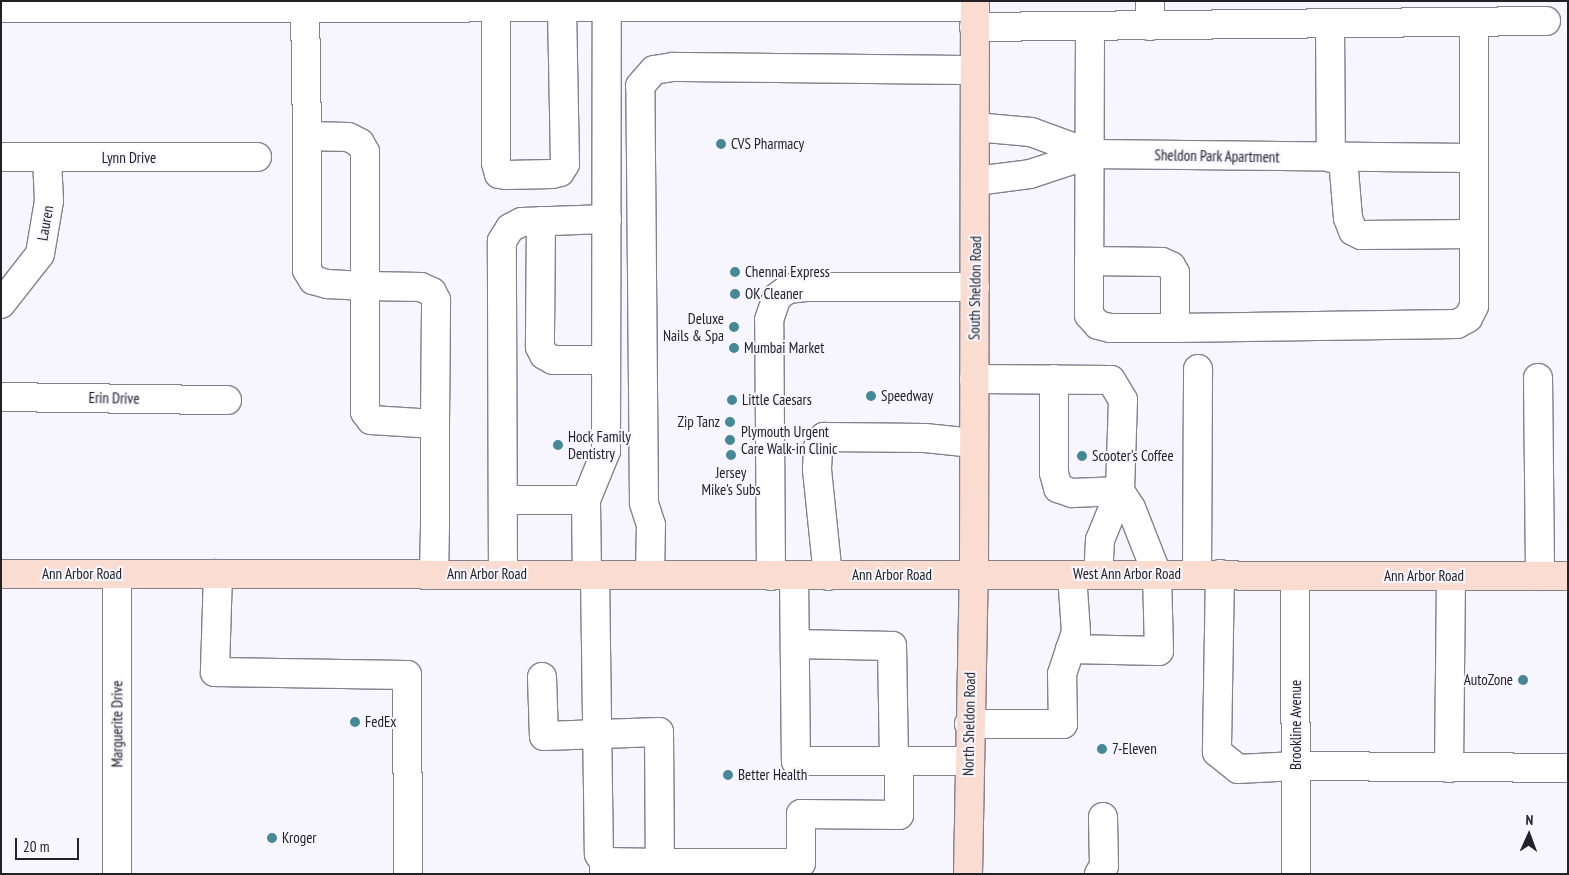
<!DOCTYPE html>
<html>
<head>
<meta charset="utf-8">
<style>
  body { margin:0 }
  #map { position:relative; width:1569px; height:875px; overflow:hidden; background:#f7f6fe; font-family:"PT Sans Narrow",sans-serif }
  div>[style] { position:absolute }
  .roads { filter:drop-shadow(1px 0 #83818e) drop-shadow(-1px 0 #83818e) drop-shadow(0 1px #83818e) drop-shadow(0 -1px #83818e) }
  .minor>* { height:28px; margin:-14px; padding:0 14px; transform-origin:14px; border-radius:14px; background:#fff }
  .major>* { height:28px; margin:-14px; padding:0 14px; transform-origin:14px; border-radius:14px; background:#fbdcd0 }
  .dots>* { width:14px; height:14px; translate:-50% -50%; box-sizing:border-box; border:2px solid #f7f6fe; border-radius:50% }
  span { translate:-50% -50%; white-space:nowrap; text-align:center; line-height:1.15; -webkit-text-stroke:4px #f7f6fe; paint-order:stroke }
  .poi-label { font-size:15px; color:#222126 }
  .left { translate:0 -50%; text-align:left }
  .right { translate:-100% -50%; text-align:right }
  .street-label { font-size:15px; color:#222126 }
  .frame { position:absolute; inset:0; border:2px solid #222126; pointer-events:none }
  .north { position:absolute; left:1504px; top:810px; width:50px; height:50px; -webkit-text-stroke:4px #f7f6fe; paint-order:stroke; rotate:2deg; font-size:14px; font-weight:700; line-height:20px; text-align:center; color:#222126 }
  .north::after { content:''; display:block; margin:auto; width:18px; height:22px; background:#222126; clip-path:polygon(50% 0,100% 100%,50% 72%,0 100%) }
  .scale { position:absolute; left:15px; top:838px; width:64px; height:22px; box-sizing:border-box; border:2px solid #222126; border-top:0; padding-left:6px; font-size:15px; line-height:18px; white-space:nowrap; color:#222126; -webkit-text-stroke:4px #f7f6fe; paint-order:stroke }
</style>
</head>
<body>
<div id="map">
  <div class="roads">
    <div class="minor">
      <div style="left:305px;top:7px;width:129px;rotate:89.1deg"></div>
      <div style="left:496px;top:7px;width:156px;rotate:90deg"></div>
      <div style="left:496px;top:163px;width:11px;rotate:75deg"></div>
      <div style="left:499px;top:174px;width:7px;rotate:8deg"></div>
      <div style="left:506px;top:175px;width:46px;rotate:-1.2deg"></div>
      <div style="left:552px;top:174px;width:8px;rotate:-14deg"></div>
      <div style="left:560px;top:172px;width:9px;rotate:-58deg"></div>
      <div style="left:565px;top:164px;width:157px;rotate:-91.1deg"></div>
      <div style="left:1px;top:8px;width:974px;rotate:-0.06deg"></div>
      <div style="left:1330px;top:24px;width:134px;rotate:89.6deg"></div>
      <div style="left:1150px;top:26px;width:25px;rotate:-90deg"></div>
      <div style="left:974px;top:27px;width:572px;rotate:-0.6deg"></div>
      <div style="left:1090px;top:27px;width:234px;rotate:90.2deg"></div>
      <div style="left:1089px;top:261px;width:73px;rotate:0.8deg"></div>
      <div style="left:1162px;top:262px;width:10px;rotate:24deg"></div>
      <div style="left:1171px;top:266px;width:8px;rotate:60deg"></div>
      <div style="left:1175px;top:273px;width:55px;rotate:90deg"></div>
      <div style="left:1175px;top:328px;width:282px;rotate:-0.8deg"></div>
      <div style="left:1457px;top:324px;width:13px;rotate:-29deg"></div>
      <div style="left:1468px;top:318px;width:13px;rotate:-63deg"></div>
      <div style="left:1474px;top:306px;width:72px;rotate:-90deg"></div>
      <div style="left:975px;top:127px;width:56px;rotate:5.1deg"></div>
      <div style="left:1031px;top:132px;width:64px;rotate:20.1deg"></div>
      <div style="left:1091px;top:154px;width:383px;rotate:0.6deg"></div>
      <div style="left:1474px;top:158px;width:76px;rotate:90deg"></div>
      <div style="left:1474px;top:234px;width:113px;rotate:179.5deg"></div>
      <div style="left:1361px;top:235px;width:9px;rotate:-153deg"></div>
      <div style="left:1353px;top:231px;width:14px;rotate:-111deg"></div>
      <div style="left:1348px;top:218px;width:60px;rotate:-94.8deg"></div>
      <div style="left:1px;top:157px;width:256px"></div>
      <div style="left:1474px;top:158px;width:136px;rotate:-90deg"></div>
      <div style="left:976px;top:181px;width:54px;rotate:-7.4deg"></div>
      <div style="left:1030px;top:174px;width:64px;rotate:-18.2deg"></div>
      <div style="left:541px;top:221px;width:126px;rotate:90.5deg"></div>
      <div style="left:540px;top:347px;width:9px;rotate:63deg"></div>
      <div style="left:544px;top:355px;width:10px;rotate:29deg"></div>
      <div style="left:553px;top:360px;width:53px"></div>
      <div style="left:1089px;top:261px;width:54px;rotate:90deg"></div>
      <div style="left:1089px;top:315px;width:13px;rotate:48deg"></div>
      <div style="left:1098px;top:325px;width:12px;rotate:14deg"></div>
      <div style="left:1110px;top:328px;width:65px"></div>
      <div style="left:1px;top:304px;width:63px;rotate:-52deg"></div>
      <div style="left:40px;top:254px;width:54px;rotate:-80.4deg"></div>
      <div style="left:49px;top:201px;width:42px;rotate:-92.7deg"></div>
      <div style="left:1538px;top:378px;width:198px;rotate:89.4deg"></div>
      <div style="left:974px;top:379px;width:137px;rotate:0.4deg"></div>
      <div style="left:1111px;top:380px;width:23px;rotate:59deg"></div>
      <div style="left:1123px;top:400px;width:91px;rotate:91.9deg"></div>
      <div style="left:1120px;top:491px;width:20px;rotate:57deg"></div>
      <div style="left:1131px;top:508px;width:71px;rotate:68.5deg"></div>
      <div style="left:1157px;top:574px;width:77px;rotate:88.5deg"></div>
      <div style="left:1159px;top:651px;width:89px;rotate:-178.7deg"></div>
      <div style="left:1054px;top:379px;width:94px;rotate:90deg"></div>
      <div style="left:1054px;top:473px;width:16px;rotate:75deg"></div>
      <div style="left:1058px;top:488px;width:15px;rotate:20deg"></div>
      <div style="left:1072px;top:493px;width:48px;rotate:-2.4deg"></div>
      <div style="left:1120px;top:491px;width:53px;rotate:112.2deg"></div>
      <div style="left:1100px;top:540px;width:34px;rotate:93deg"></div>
      <div style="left:1px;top:397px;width:226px;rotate:0.8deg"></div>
      <div style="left:503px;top:500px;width:83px"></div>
      <div style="left:218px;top:574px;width:98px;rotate:91.8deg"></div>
      <div style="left:215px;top:672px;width:192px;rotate:0.9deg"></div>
      <div style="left:407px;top:675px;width:199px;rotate:89.7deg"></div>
      <div style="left:434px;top:574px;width:49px;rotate:-88.8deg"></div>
      <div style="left:435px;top:525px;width:101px;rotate:-90deg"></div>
      <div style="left:435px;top:424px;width:124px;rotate:-89.5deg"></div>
      <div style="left:436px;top:300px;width:9px;rotate:-117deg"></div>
      <div style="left:432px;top:292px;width:12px;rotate:-156deg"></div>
      <div style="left:421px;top:287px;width:56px;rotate:-179deg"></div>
      <div style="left:365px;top:286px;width:134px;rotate:-90deg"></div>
      <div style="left:365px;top:152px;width:10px;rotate:-119deg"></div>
      <div style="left:360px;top:143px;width:13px;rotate:-153deg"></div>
      <div style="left:348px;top:137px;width:41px;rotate:-178.6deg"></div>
      <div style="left:307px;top:136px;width:134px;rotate:90deg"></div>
      <div style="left:307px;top:270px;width:12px;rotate:59deg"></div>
      <div style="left:313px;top:280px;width:15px;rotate:16deg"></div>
      <div style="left:327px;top:284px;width:38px;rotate:3deg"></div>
      <div style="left:365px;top:286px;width:126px;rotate:90deg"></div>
      <div style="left:365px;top:412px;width:10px;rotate:53deg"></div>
      <div style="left:371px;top:420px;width:64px;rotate:3.6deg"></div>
      <div style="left:1197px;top:574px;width:205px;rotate:-89.7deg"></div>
      <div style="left:1220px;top:574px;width:178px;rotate:91deg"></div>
      <div style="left:1217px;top:752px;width:27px;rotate:39deg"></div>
      <div style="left:1238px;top:769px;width:58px;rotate:-3deg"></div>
      <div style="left:1296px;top:766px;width:272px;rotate:0.4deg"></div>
      <div style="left:503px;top:575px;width:334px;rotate:-90.2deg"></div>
      <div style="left:502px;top:241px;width:15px;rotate:-58deg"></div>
      <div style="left:510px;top:228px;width:13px;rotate:-27deg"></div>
      <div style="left:522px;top:222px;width:85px;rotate:-2deg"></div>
      <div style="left:587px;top:575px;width:75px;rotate:-90.8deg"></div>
      <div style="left:586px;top:500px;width:53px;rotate:-67.8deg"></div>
      <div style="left:606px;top:451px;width:444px;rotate:-89.9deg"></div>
      <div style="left:595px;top:575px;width:279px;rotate:89.2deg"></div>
      <div style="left:599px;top:854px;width:9px;rotate:58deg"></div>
      <div style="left:604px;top:862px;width:12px;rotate:90deg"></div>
      <div style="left:650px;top:575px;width:50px;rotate:-88.9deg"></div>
      <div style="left:651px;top:525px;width:23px;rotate:-108deg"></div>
      <div style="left:644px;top:503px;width:417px;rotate:-90.5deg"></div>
      <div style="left:640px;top:86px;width:21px;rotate:-49deg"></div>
      <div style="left:654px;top:70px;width:19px;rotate:-9deg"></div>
      <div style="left:673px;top:67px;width:301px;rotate:0.6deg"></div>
      <div style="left:771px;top:576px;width:256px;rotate:-90.4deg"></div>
      <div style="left:769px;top:320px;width:24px;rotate:-71deg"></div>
      <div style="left:777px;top:297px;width:14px;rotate:-36deg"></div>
      <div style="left:788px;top:289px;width:18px;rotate:-6deg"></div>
      <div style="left:806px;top:287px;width:169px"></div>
      <div style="left:794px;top:576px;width:185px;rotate:89.4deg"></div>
      <div style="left:796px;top:761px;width:173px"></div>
      <div style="left:828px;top:576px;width:108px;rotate:-95.9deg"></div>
      <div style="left:817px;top:469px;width:22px;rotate:-87deg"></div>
      <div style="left:818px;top:447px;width:12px;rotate:-59deg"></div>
      <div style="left:824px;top:437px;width:101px;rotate:0.6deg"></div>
      <div style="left:925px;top:438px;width:49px;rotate:5.8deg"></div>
      <div style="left:1295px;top:577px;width:297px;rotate:89.8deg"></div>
      <div style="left:795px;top:644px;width:97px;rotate:1.2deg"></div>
      <div style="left:892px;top:646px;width:115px;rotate:89deg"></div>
      <div style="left:542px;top:677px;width:59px;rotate:88.1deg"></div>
      <div style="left:544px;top:736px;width:115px;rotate:-2deg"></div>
      <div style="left:659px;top:732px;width:131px;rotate:89.6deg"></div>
      <div style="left:660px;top:863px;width:141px"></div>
      <div style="left:801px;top:863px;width:49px;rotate:-90deg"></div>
      <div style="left:801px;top:814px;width:98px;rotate:0.6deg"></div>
      <div style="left:899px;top:815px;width:54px;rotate:-90deg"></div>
      <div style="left:969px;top:724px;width:94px"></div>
      <div style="left:1063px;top:724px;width:50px;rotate:-91.1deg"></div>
      <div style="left:1062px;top:674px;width:44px;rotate:-71.6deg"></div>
      <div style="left:1076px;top:632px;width:57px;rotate:-94deg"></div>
      <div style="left:1449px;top:768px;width:192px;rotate:-89.4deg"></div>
      <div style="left:604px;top:862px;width:56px;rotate:1deg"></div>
      <div style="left:117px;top:874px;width:300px;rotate:-90deg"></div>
      <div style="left:1099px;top:874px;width:9px;rotate:-58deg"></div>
      <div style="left:1104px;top:866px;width:49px;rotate:-91.2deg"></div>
    </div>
    <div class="major">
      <div style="left:1px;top:574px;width:1567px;rotate:0.07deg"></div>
      <div style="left:968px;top:874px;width:299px;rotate:-88.9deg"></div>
      <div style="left:974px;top:575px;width:574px;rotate:-89.9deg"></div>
    </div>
  </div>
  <div class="dots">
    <div style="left:721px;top:144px;background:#458898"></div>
    <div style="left:735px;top:272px;background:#458898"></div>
    <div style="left:735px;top:294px;background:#458898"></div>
    <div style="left:734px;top:327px;background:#458898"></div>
    <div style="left:734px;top:348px;background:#458898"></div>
    <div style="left:871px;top:396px;background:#458898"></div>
    <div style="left:732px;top:400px;background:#458898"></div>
    <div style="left:730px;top:422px;background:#458898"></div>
    <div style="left:730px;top:440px;background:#458898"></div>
    <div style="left:558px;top:445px;background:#458898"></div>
    <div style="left:731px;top:455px;background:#458898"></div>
    <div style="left:1082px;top:456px;background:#458898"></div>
    <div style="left:1523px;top:680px;background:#458898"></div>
    <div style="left:355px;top:722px;background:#458898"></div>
    <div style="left:1102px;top:749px;background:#458898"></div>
    <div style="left:728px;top:775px;background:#458898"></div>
    <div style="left:272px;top:838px;background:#458898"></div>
  </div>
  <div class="poi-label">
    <span class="left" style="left:731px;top:144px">CVS Pharmacy</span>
    <span class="left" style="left:745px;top:272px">Chennai Express</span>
    <span class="left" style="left:745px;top:294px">OK Cleaner</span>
    <span class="right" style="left:724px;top:327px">Deluxe<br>Nails &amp; Spa</span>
    <span class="left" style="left:744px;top:348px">Mumbai Market</span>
    <span class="left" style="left:881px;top:396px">Speedway</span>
    <span class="left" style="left:742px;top:400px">Little Caesars</span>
    <span class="right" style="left:720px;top:422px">Zip Tanz</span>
    <span class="left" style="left:741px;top:440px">Plymouth Urgent<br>Care Walk-in Clinic</span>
    <span class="left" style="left:568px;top:445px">Hock Family<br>Dentistry</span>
    <span class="left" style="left:1092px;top:456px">Scooter's Coffee</span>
    <span style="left:731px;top:481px">Jersey<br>Mike's Subs</span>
    <span class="right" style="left:1513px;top:680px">AutoZone</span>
    <span class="left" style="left:365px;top:722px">FedEx</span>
    <span class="left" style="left:1112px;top:749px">7-Eleven</span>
    <span class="left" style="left:738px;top:775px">Better Health</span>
    <span class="left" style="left:282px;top:838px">Kroger</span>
  </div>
  <div class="street-label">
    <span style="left:1217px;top:156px;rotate:1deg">Sheldon Park Apartment</span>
    <span style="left:129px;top:158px">Lynn Drive</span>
    <span style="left:45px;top:223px;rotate:-80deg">Lauren</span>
    <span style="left:975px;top:288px;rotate:-89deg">South Sheldon Road</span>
    <span style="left:114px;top:398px;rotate:1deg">Erin Drive</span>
    <span style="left:82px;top:574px">Ann Arbor Road</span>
    <span style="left:487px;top:574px">Ann Arbor Road</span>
    <span style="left:1127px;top:574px">West Ann Arbor Road</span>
    <span style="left:892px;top:575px">Ann Arbor Road</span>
    <span style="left:1424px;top:576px">Ann Arbor Road</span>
    <span style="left:117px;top:724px;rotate:-90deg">Marguerite Drive</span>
    <span style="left:969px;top:724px;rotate:-89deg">North Sheldon Road</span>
    <span style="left:1296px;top:725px;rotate:-90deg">Brookline Avenue</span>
  </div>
  <div class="frame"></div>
  <div class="north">N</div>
  <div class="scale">20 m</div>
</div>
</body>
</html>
